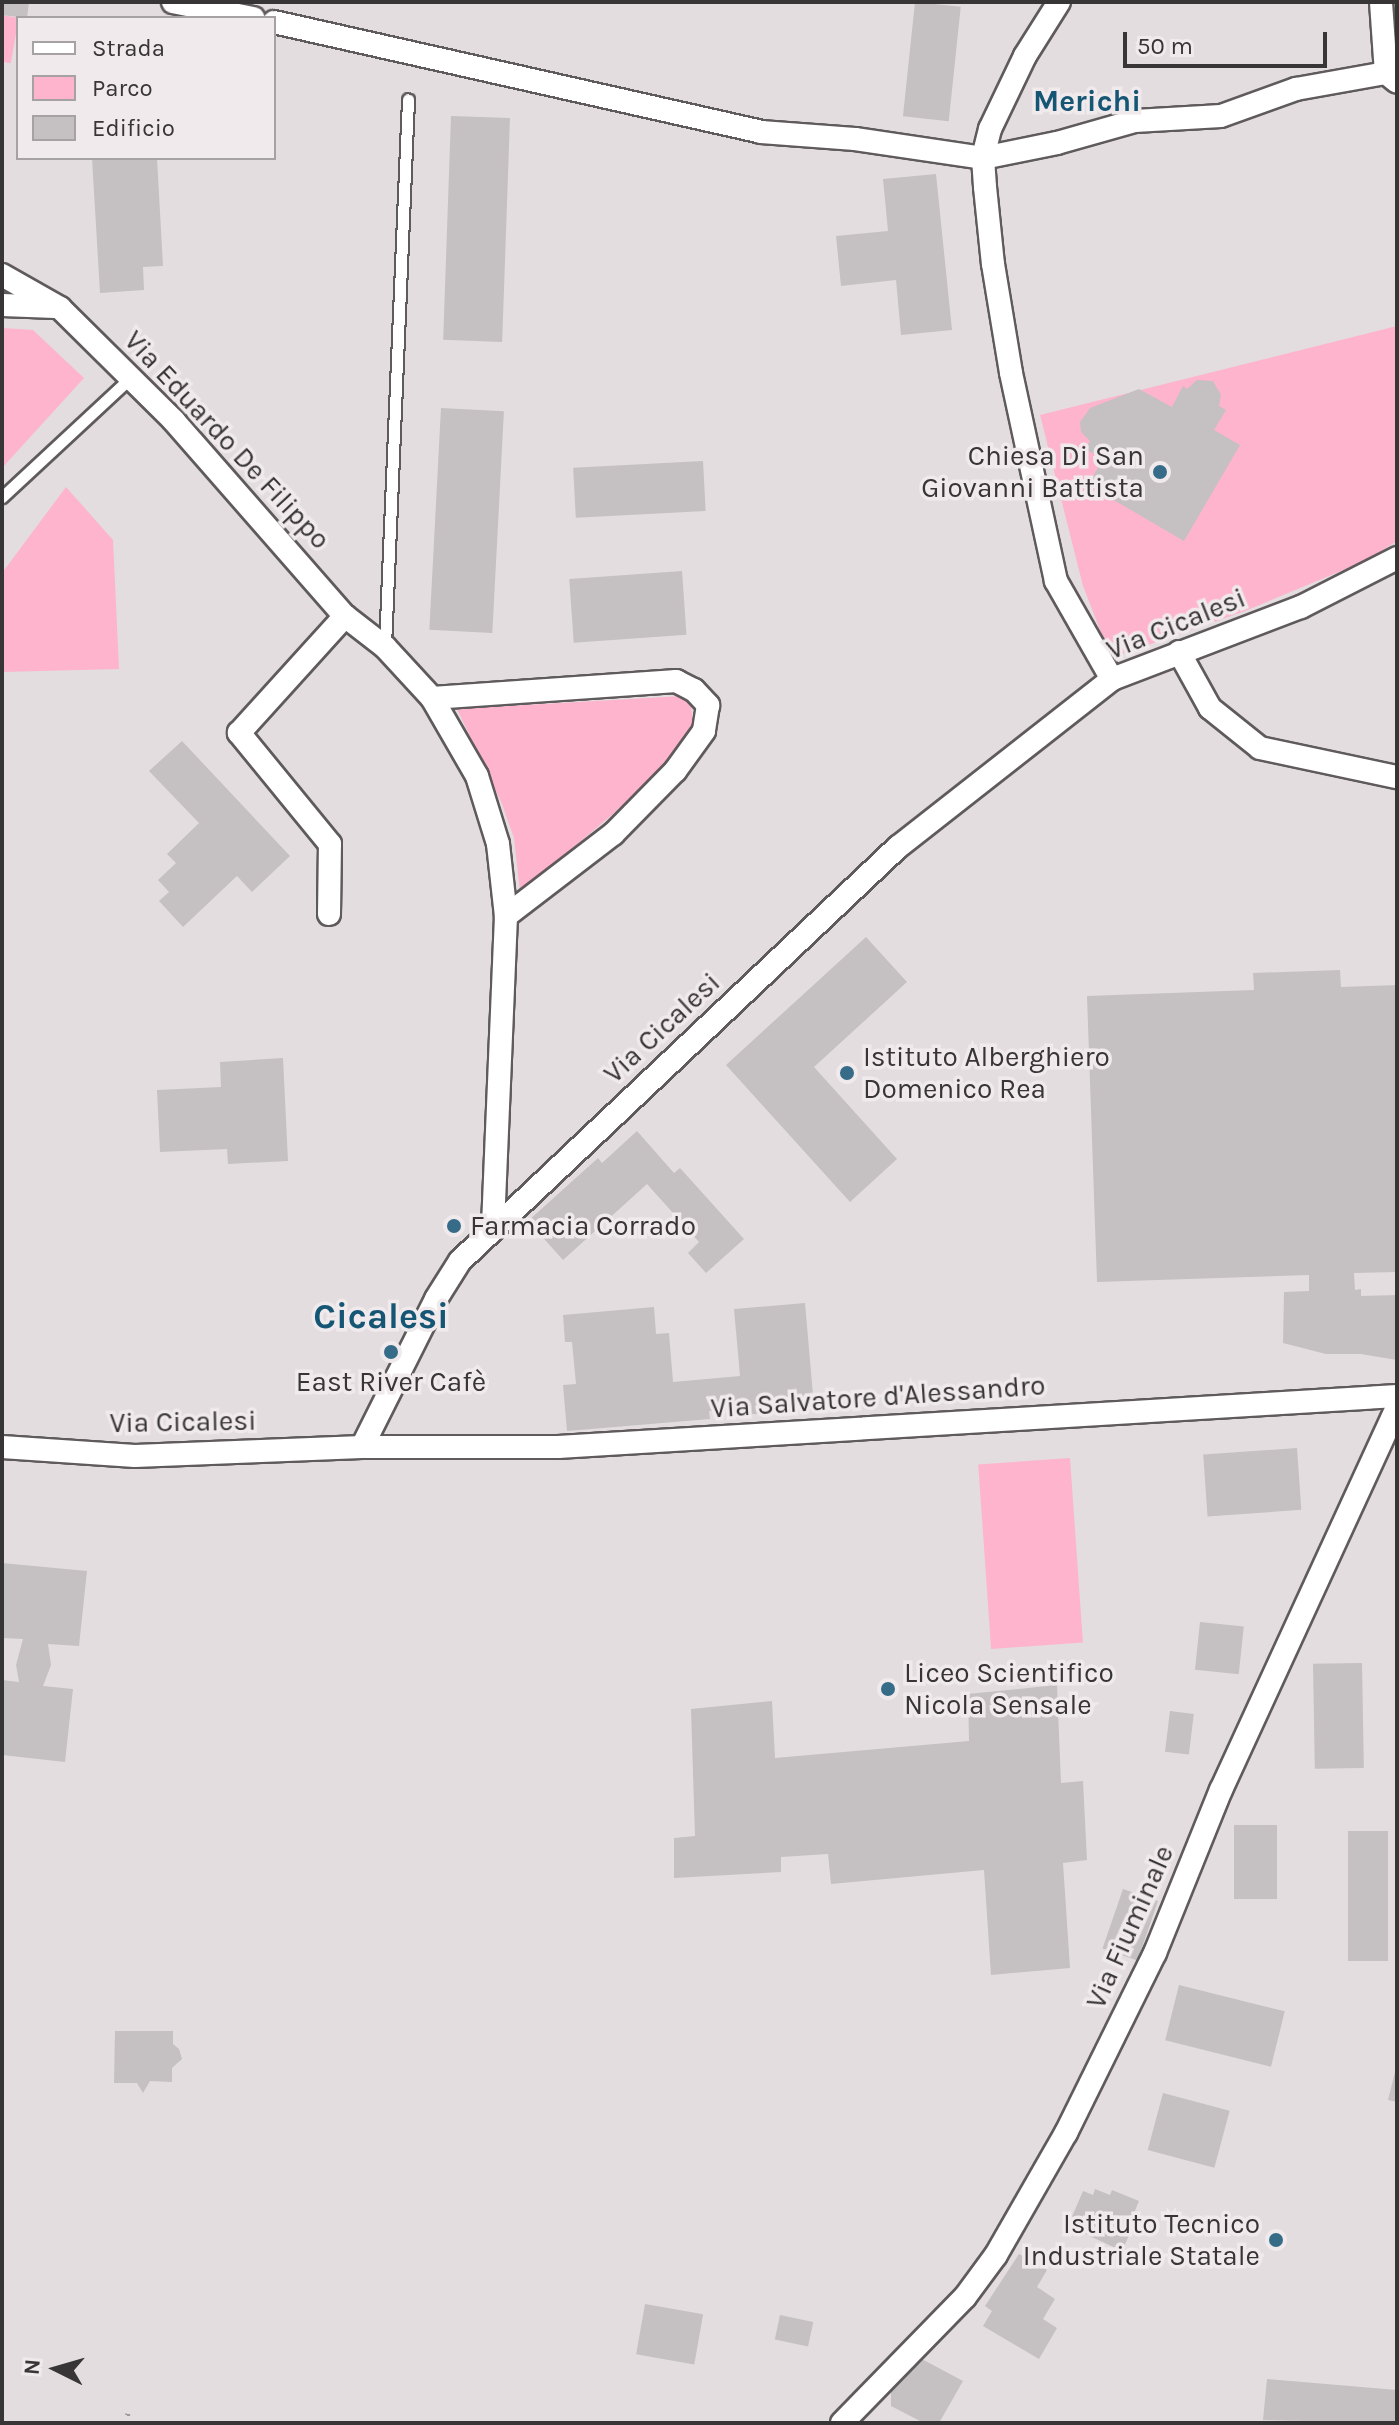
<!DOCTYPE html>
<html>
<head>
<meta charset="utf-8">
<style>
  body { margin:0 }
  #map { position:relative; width:1399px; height:2425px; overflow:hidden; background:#e3dddf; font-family:Karla,sans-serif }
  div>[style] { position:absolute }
  .green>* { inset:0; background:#fdb4cc; transform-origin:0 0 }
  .building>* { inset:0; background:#c5c0c1; transform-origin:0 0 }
  .path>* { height:5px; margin-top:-2.5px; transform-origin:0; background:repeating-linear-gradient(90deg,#9d999a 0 2px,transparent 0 8px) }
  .roads { filter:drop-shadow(2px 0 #5f5a5c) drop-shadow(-2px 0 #5f5a5c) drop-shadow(0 2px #5f5a5c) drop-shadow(0 -2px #5f5a5c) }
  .service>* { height:11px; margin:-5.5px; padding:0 5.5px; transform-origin:5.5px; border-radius:5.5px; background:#fff }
  .minor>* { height:22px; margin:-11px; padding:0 11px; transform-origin:11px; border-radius:11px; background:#fff }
  .dots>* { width:22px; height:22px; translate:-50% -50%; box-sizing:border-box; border:4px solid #f0eaec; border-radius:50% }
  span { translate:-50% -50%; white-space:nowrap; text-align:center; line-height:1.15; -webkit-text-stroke:7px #f0eaec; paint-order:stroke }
  .street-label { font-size:28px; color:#373536 }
  .poi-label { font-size:28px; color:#373536 }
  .right { translate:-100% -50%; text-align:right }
  .left { translate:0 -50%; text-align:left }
  .neighbourhood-label { font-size:30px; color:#165675; font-weight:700 }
  .district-label { font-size:36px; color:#165675; font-weight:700 }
  .frame { position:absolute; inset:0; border:4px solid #373536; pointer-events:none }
  .legend { position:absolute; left:16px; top:16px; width:260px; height:144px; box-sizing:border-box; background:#f0eaec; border:2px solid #a6a2a3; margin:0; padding:10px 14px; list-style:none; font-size:24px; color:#373536 }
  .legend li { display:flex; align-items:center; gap:16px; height:40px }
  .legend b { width:40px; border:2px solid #a6a2a3 }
  .north { position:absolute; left:16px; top:2329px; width:80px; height:80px; -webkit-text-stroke:6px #f0eaec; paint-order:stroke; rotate:275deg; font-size:22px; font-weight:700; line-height:32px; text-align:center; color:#373536 }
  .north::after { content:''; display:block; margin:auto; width:28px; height:36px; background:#373536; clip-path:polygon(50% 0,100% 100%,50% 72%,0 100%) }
  .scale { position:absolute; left:1123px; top:32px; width:204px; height:36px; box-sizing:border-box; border:4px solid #373536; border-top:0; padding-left:10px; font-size:24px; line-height:28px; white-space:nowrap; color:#373536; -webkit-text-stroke:6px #f0eaec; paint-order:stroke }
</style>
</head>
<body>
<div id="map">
  <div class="green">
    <div style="left:2px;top:15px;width:17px;height:46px;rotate:10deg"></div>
    <div style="clip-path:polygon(1397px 326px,1397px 541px,1365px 561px,1245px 611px,1111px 658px,1083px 586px,1040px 415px)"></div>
    <div style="clip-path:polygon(2px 328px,33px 330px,84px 378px,2px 468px)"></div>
    <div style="clip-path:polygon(66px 487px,113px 540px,119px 669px,2px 672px,2px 573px)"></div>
    <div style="clip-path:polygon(683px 696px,691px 707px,694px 726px,666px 763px,613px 814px,520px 892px,514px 838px,502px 804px,457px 709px)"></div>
    <div style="left:1070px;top:1458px;width:185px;height:92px;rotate:86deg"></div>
  </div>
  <div class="building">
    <div style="clip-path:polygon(2px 2px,29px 2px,27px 18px,2px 15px)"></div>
    <div style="left:915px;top:2px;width:46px;height:115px;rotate:6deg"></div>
    <div style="left:451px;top:116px;width:59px;height:224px;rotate:2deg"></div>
    <div style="clip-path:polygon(92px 158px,157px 158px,163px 266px,143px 267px,144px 290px,100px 293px)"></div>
    <div style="clip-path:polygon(936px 174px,952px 330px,901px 335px,896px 280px,841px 286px,836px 236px,888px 231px,883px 179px)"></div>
    <div style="clip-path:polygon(1197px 380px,1213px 381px,1221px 395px,1219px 406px,1226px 410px,1214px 430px,1240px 445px,1184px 541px,1088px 485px,1103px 459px,1085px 449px,1090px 441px,1081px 432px,1080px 422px,1090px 408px,1139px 389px,1172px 407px,1183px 386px,1187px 389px)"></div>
    <div style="left:441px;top:408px;width:63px;height:222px;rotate:3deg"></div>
    <div style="left:703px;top:461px;width:50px;height:130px;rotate:87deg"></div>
    <div style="left:682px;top:571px;width:64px;height:113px;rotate:86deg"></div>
    <div style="clip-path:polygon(182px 741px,290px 856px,252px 892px,237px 876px,183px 927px,159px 901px,169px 892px,158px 880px,176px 863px,167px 854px,199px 823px,149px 771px)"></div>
    <div style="clip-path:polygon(866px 937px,907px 982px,814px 1067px,897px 1159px,850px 1202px,726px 1065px)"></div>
    <div style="clip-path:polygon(1340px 970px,1341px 987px,1397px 985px,1397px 1272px,1354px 1273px,1355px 1290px,1361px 1289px,1361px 1296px,1397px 1295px,1397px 1360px,1361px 1354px,1326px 1354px,1283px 1343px,1284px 1292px,1309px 1291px,1309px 1275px,1097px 1282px,1087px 996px,1254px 990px,1253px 973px)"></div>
    <div style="clip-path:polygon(283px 1058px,288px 1161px,228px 1164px,227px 1149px,160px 1152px,157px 1090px,221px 1087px,220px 1062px)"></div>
    <div style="clip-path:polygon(637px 1131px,674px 1173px,680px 1168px,744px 1239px,706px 1273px,688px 1253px,699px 1242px,647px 1184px,563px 1260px,528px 1221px,598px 1158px,602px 1163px)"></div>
    <div style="clip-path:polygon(805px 1303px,813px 1395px,785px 1397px,786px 1411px,734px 1416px,733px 1409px,709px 1411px,710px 1419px,567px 1431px,563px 1385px,576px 1384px,572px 1342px,565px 1342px,563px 1315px,654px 1307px,656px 1334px,669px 1333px,673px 1382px,740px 1376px,734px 1309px)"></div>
    <div style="left:1297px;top:1448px;width:62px;height:94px;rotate:86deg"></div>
    <div style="clip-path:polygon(2px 1563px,87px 1571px,79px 1646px,48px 1644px,51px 1665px,43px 1686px,73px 1689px,65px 1762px,2px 1755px,2px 1680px,19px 1682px,16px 1665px,23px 1639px,2px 1638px)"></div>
    <div style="left:1200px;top:1622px;width:44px;height:48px;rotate:6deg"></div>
    <div style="left:1362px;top:1663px;width:105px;height:49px;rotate:89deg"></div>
    <div style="clip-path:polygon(1057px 1685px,1061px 1783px,1083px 1781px,1087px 1860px,1063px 1863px,1070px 1968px,991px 1975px,984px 1870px,831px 1884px,828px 1854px,781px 1857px,781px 1872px,674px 1878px,674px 1838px,695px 1836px,691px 1709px,772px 1701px,775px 1758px,969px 1741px,968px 1694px)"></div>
    <div style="left:1170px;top:1711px;width:24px;height:41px;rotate:7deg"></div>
    <div style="left:1234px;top:1825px;width:43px;height:74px"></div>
    <div style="left:1388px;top:1831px;width:130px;height:40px;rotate:90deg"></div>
    <div style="left:1123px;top:1889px;width:37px;height:63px;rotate:19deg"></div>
    <div style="left:1179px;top:1985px;width:109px;height:57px;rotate:14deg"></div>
    <div style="clip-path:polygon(115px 2031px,173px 2031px,173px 2044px,179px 2049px,182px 2059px,172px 2068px,172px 2082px,150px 2081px,143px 2093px,137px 2083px,114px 2083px)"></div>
    <div style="clip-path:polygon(1396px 2068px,1397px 2068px,1397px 2102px,1388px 2100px)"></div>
    <div style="left:1163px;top:2093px;width:69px;height:59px;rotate:15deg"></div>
    <div style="clip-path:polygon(1095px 2189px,1110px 2195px,1112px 2190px,1139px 2201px,1134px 2213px,1138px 2215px,1122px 2251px,1068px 2226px,1083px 2191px,1093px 2195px)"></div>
    <div style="clip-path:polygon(1019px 2254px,1047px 2270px,1037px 2287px,1055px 2299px,1043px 2319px,1057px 2328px,1039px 2359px,983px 2326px,992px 2311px,985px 2306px)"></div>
    <div style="left:645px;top:2304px;width:59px;height:51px;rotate:10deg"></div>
    <div style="left:780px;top:2315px;width:34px;height:25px;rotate:12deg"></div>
    <div style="clip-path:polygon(918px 2357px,963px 2381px,939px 2423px,924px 2423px,891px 2406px,891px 2388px)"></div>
    <div style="clip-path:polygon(1267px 2379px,1397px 2390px,1397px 2423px,1263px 2420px)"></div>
  </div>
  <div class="path">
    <div style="left:126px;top:2423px;width:10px;rotate:-79deg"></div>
  </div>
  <div class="roads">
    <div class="service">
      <div style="left:2px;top:497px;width:176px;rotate:-42.9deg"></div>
      <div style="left:385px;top:646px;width:547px;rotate:-87.59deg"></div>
    </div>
    <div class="minor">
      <div style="left:173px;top:2px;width:82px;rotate:11.3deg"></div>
      <div style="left:1059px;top:2px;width:64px;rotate:122.2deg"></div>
      <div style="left:1025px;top:56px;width:81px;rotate:115.6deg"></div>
      <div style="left:990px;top:129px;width:30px;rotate:104deg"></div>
      <div style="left:983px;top:158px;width:29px;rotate:86deg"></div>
      <div style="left:985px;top:187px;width:77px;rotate:84.1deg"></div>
      <div style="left:993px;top:264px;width:110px;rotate:80.6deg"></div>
      <div style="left:1011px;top:373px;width:213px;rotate:77.8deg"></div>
      <div style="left:1056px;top:581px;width:113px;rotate:60.3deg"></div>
      <div style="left:1381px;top:2px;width:71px;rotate:86deg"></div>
      <div style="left:274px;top:22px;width:499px;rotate:12.7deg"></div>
      <div style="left:761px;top:132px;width:94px;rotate:4.3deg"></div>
      <div style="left:855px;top:139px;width:129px;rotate:8.4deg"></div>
      <div style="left:983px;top:158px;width:76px;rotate:-11.5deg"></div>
      <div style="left:1057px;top:143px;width:81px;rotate:-15.8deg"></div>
      <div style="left:1135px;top:121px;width:86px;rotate:-3.3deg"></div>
      <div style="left:1221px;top:116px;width:80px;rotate:-19.8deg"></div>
      <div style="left:1296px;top:89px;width:91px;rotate:-10.1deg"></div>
      <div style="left:1386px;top:73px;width:14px;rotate:39deg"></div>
      <div style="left:2px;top:275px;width:67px;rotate:29.6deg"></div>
      <div style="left:60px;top:308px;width:161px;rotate:44.7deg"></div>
      <div style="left:174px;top:421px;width:259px;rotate:48.8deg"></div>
      <div style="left:345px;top:616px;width:51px;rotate:37.8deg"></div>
      <div style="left:385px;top:647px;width:69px;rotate:47.3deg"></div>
      <div style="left:432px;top:698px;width:90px;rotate:60deg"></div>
      <div style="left:477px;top:776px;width:71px;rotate:72.8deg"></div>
      <div style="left:498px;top:844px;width:72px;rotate:83.7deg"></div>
      <div style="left:506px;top:916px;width:311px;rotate:92.4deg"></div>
      <div style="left:2px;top:305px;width:53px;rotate:2.2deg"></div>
      <div style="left:1179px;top:652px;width:64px;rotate:61deg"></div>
      <div style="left:1210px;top:708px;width:64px;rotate:38.7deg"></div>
      <div style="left:1260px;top:748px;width:140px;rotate:12deg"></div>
      <div style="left:432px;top:698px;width:245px;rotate:-4deg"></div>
      <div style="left:676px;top:681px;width:20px;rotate:27deg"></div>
      <div style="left:694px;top:690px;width:21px;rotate:47deg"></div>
      <div style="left:708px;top:705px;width:26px;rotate:99deg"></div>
      <div style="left:704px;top:731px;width:49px;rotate:125.9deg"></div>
      <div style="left:675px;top:771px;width:88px;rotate:134.5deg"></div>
      <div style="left:613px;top:834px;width:135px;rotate:142.5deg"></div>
      <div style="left:329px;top:914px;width:70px;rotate:-89.2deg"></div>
      <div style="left:330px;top:844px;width:144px;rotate:-129.3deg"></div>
      <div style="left:239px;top:733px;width:158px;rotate:-47.8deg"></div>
      <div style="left:2px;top:1447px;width:133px;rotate:3.9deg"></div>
      <div style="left:135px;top:1456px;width:227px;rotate:-2.3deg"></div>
      <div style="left:362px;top:1447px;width:165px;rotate:-63.4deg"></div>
      <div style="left:436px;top:1299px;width:45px;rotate:-57.7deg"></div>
      <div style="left:460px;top:1261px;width:603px;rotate:-43.39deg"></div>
      <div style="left:898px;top:847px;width:272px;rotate:-38.1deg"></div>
      <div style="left:1112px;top:679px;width:202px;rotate:-20.9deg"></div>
      <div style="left:1301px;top:607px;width:108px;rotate:-27deg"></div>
      <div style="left:362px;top:1447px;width:196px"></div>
      <div style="left:558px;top:1447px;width:841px;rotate:-3.48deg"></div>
      <div style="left:842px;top:2423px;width:176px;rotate:-45.7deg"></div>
      <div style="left:965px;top:2297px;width:52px;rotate:-53.6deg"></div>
      <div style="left:996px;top:2255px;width:141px;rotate:-60.2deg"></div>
      <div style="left:1066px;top:2133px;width:201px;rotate:-63.7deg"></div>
      <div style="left:1155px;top:1953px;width:176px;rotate:-68deg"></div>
      <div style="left:1221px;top:1790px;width:421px;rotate:-65.3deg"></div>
    </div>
  </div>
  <div class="dots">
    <div style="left:1160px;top:472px;background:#376c88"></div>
    <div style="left:847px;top:1073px;background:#376c88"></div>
    <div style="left:454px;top:1226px;background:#376c88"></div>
    <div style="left:391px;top:1352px;background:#376c88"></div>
    <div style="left:888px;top:1689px;background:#376c88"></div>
    <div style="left:1276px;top:2240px;background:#376c88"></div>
  </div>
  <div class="street-label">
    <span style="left:227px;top:440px;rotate:47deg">Via Eduardo De Filippo</span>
    <span style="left:1176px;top:624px;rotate:-22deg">Via Cicalesi</span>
    <span style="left:662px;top:1028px;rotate:-43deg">Via Cicalesi</span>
    <span style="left:878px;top:1397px;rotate:-4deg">Via Salvatore d'Alessandro</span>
    <span style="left:183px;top:1422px;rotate:-1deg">Via Cicalesi</span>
    <span style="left:1130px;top:1927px;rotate:-66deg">Via Fiuminale</span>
  </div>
  <div class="poi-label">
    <span class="right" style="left:1144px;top:472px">Chiesa Di San<br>Giovanni Battista</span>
    <span class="left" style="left:863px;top:1073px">Istituto Alberghiero<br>Domenico Rea</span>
    <span class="left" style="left:470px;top:1226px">Farmacia Corrado</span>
    <span style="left:391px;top:1382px">East River Cafè</span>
    <span class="left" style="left:904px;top:1689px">Liceo Scientifico<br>Nicola Sensale</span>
    <span class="right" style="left:1260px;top:2240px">Istituto Tecnico<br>Industriale Statale</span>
  </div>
  <div class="neighbourhood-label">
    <span style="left:1087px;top:101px">Merichi</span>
  </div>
  <div class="district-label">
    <span style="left:381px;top:1317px">Cicalesi</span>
  </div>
  <div class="frame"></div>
  <ul class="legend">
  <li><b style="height:10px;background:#fff"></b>Strada</li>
  <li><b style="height:22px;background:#fdb4cc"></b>Parco</li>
  <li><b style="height:22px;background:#c5c0c1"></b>Edificio</li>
  </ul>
  <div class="north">N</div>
  <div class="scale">50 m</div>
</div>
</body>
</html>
